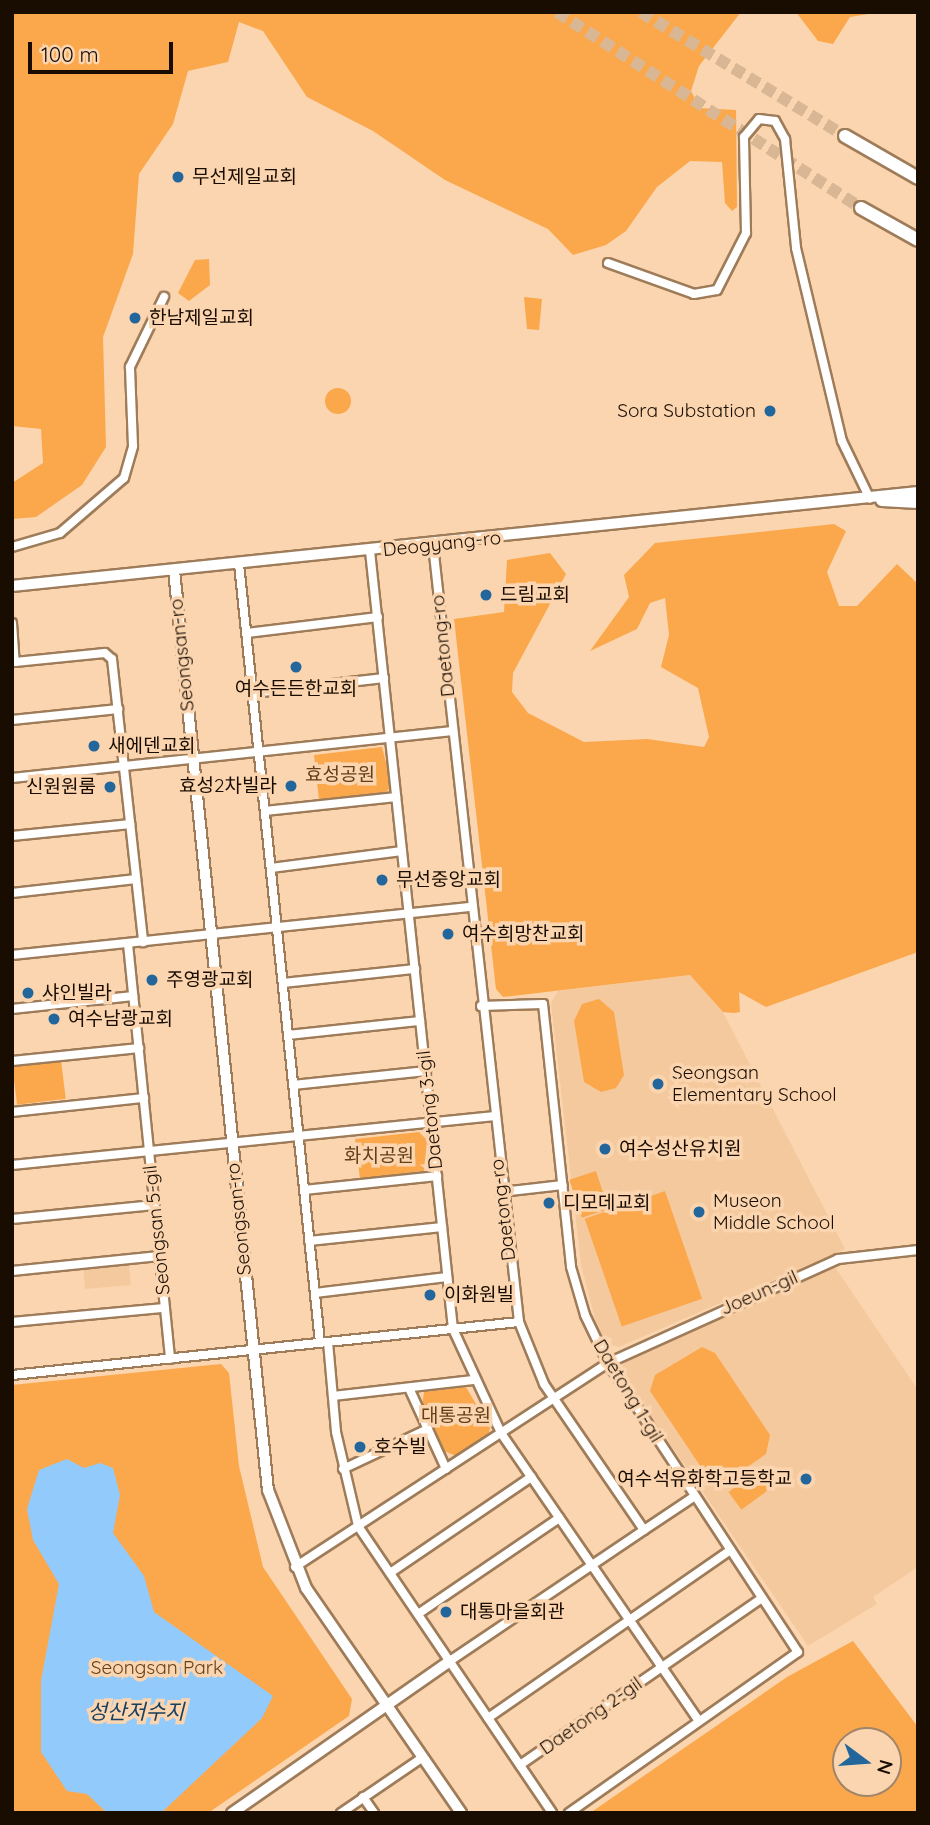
<!DOCTYPE html>
<html>
<head>
<meta charset="utf-8">
<style>
  body { margin:0 }
  #map { position:relative; width:930px; height:1825px; overflow:hidden; background:#fbd5af; font-family:Quicksand,"Noto Sans KR",sans-serif }
  div>[style] { position:absolute }
  .built>* { inset:0; background:#f5c99e; transform-origin:0 0 }
  .green>* { inset:0; background:#faa84b; transform-origin:0 0 }
  .round { border-radius:50% }
  .water>* { inset:0; background:#93cafc }
  .secondary-tunnel>* { height:12px; margin-top:-6px; transform-origin:0; background:repeating-linear-gradient(90deg,#d9b795 0 12px,transparent 0 18px) }
  .roads { filter:drop-shadow(2px 0 #9f7c59) drop-shadow(-2px 0 #9f7c59) drop-shadow(0 2px #9f7c59) drop-shadow(0 -2px #9f7c59) }
  .minor>* { height:8px; margin:-4px; padding:0 4px; transform-origin:4px; border-radius:4px; background:#fff }
  .tertiary>* { height:10px; margin:-5px; padding:0 5px; transform-origin:5px; border-radius:5px; background:#fff }
  .secondary>* { height:12px; margin:-6px; padding:0 6px; transform-origin:6px; border-radius:6px; background:#fff }
  .dots>* { width:19px; height:19px; translate:-50% -50%; box-sizing:border-box; border:4px solid #fbd5af; border-radius:50% }
  span { translate:-50% -50%; white-space:nowrap; text-align:center; line-height:1.15; -webkit-text-stroke:7px #fbd5af; paint-order:stroke }
  .poi-label { font-size:19px; color:#190d02 }
  .left { translate:0 -50%; text-align:left }
  .right { translate:-100% -50%; text-align:right }
  .street-label { font-size:19px; color:#190d02 }
  .park-label { font-size:19px; color:#634019 }
  .water-label { font-size:21px; color:#173f60; font-style:italic }
  .frame { position:absolute; inset:0; border:14px solid #190d02; pointer-events:none }
  .north { position:absolute; left:832px; top:1727px; width:70px; height:70px; box-sizing:border-box; background:#fbd5af; border:2px solid #a1856a; border-radius:50%; rotate:106deg; font-size:19px; font-weight:700; line-height:28px; text-align:center; color:#190d02 }
  .north::after { content:''; display:block; margin:auto; width:24px; height:32px; background:#22669b; clip-path:polygon(50% 0,100% 100%,50% 72%,0 100%) }
  .scale { position:absolute; left:28px; top:42px; width:145px; height:32px; box-sizing:border-box; border:4px solid #190d02; border-top:0; padding-left:9px; font-size:21px; line-height:24px; white-space:nowrap; color:#190d02; -webkit-text-stroke:5px #fbd5af; paint-order:stroke }
</style>
</head>
<body>
<div id="map">
  <div class="built">
    <div style="clip-path:polygon(690px 975px,723px 1012px,845px 1249px,619px 1347px,601px 1342px,581px 1265px,551px 1003px,558px 991px)"></div>
    <div style="left:129px;top:1264px;width:21px;height:46px;rotate:85deg"></div>
    <div style="clip-path:polygon(835px 1267px,918px 1390px,918px 1567px,873px 1597px,877px 1604px,808px 1646px,621px 1372px,624px 1362px)"></div>
  </div>
  <div class="green">
    <div style="clip-path:polygon(12px 12px,741px 12px,699px 66px,691px 91px,700px 108px,736px 110px,737px 207px,732px 211px,725px 203px,722px 162px,690px 161px,657px 187px,626px 231px,606px 245px,573px 255px,548px 229px,445px 180px,373px 131px,307px 97px,263px 31px,239px 22px,228px 62px,188px 71px,173px 124px,139px 174px,133px 254px,103px 337px,106px 447px,82px 485px,36px 517px,12px 519px,12px 483px,43px 463px,41px 429px,12px 426px)"></div>
    <div style="clip-path:polygon(796px 12px,881px 12px,850px 17px,833px 44px,818px 41px)"></div>
    <div style="clip-path:polygon(209px 259px,210px 285px,189px 301px,178px 293px,195px 260px)"></div>
    <div style="clip-path:polygon(524px 297px,542px 299px,539px 330px,527px 329px)"></div>
    <div class="round" style="left:325px;top:388px;width:26px;height:26px"></div>
    <div style="clip-path:polygon(834px 524px,846px 531px,827px 572px,839px 606px,857px 606px,897px 564px,918px 584px,918px 952px,766px 1007px,739px 992px,740px 1012px,734px 1013px,723px 1012px,690px 975px,503px 997px,496px 989px,454px 619px,504px 612px,507px 560px,550px 553px,566px 574px,513px 673px,512px 692px,528px 713px,584px 742px,647px 739px,704px 747px,709px 737px,698px 688px,661px 667px,669px 635px,665px 598px,650px 603px,637px 629px,590px 651px,629px 597px,624px 575px,655px 543px)"></div>
    <div style="clip-path:polygon(382px 747px,392px 786px,386px 792px,319px 800px,314px 755px)"></div>
    <div style="clip-path:polygon(599px 999px,614px 1012px,624px 1075px,616px 1088px,601px 1092px,584px 1082px,574px 1021px,582px 1004px)"></div>
    <div style="left:61px;top:1060px;width:39px;height:49px;rotate:83deg"></div>
    <div style="clip-path:polygon(419px 1132px,427px 1140px,424px 1171px,360px 1179px,355px 1139px)"></div>
    <div style="left:596px;top:1171px;width:40px;height:28px;rotate:72deg"></div>
    <div style="left:665px;top:1191px;width:114px;height:85px;rotate:71deg"></div>
    <div style="clip-path:polygon(702px 1347px,715px 1353px,770px 1435px,766px 1454px,727px 1481px,707px 1476px,650px 1391px,655px 1375px)"></div>
    <div style="clip-path:polygon(221px 1364px,229px 1373px,239px 1466px,263px 1567px,352px 1699px,349px 1716px,208px 1813px,12px 1813px,12px 1385px)"></div>
    <div style="clip-path:polygon(466px 1387px,490px 1428px,488px 1436px,456px 1456px,444px 1451px,422px 1405px,424px 1392px)"></div>
    <div style="left:760px;top:1469px;width:22px;height:39px;rotate:54deg"></div>
    <div style="clip-path:polygon(evenodd,853px 1641px,918px 1727px,918px 1813px,590px 1813px,787px 1677px,853px 1641px,846px 1741px,888px 1741px,888px 1783px,846px 1783px,846px 1741px)"></div>
  </div>
  <div class="water">
    <div style="clip-path:polygon(67px 1459px,84px 1468px,100px 1463px,113px 1468px,120px 1495px,113px 1533px,144px 1576px,154px 1612px,273px 1696px,262px 1718px,161px 1813px,105px 1811px,87px 1794px,67px 1791px,41px 1752px,41px 1681px,59px 1584px,33px 1540px,27px 1509px,39px 1470px)"></div>
  </div>
  <div class="secondary-tunnel">
    <div style="left:557px;top:12px;width:362px;rotate:32.8deg"></div>
    <div style="left:641px;top:12px;width:239px;rotate:31.3deg"></div>
  </div>
  <div class="roads">
    <div class="minor">
      <div style="left:608px;top:263px;width:91px;rotate:19.8deg"></div>
      <div style="left:694px;top:294px;width:23px;rotate:-10deg"></div>
      <div style="left:717px;top:290px;width:64px;rotate:-63deg"></div>
      <div style="left:746px;top:233px;width:96px;rotate:-91.2deg"></div>
      <div style="left:744px;top:137px;width:23px;rotate:-50deg"></div>
      <div style="left:759px;top:119px;width:16px;rotate:7deg"></div>
      <div style="left:775px;top:121px;width:21px;rotate:61deg"></div>
      <div style="left:785px;top:139px;width:110px;rotate:84.2deg"></div>
      <div style="left:796px;top:248px;width:198px;rotate:76.6deg"></div>
      <div style="left:842px;top:441px;width:64px;rotate:64.2deg"></div>
      <div style="left:433px;top:545px;width:782px;rotate:83.68deg"></div>
      <div style="left:519px;top:1322px;width:67px;rotate:68deg"></div>
      <div style="left:544px;top:1384px;width:177px;rotate:55.6deg"></div>
      <div style="left:644px;top:1530px;width:234px;rotate:146deg"></div>
      <div style="left:12px;top:547px;width:50px;rotate:-16.3deg"></div>
      <div style="left:60px;top:533px;width:84px;rotate:-40.7deg"></div>
      <div style="left:124px;top:478px;width:33px;rotate:-74deg"></div>
      <div style="left:133px;top:446px;width:79px;rotate:-92.2deg"></div>
      <div style="left:130px;top:367px;width:78px;rotate:-64.1deg"></div>
      <div style="left:370px;top:551px;width:782px;rotate:83.91deg"></div>
      <div style="left:453px;top:1329px;width:115px;rotate:65.2deg"></div>
      <div style="left:501px;top:1433px;width:349px;rotate:55.5deg"></div>
      <div style="left:239px;top:564px;width:783px;rotate:84.06deg"></div>
      <div style="left:12px;top:623px;width:39px;rotate:86deg"></div>
      <div style="left:15px;top:662px;width:90px;rotate:-5.7deg"></div>
      <div style="left:105px;top:653px;width:9px;rotate:41deg"></div>
      <div style="left:112px;top:659px;width:285px;rotate:83.7deg"></div>
      <div style="left:247px;top:633px;width:132px;rotate:-7deg"></div>
      <div style="left:253px;top:693px;width:132px;rotate:-6.5deg"></div>
      <div style="left:12px;top:720px;width:107px;rotate:-5.9deg"></div>
      <div style="left:12px;top:778px;width:443px;rotate:-6.1deg"></div>
      <div style="left:265px;top:811px;width:132px;rotate:-6.1deg"></div>
      <div style="left:12px;top:836px;width:119px;rotate:-5.8deg"></div>
      <div style="left:271px;top:868px;width:132px;rotate:-7.4deg"></div>
      <div style="left:12px;top:893px;width:125px;rotate:-6.4deg"></div>
      <div style="left:128px;top:944px;width:417px;rotate:84.2deg"></div>
      <div style="left:12px;top:955px;width:462px;rotate:-6deg"></div>
      <div style="left:283px;top:983px;width:133px;rotate:-6.1deg"></div>
      <div style="left:481px;top:1006px;width:62px;rotate:-1.8deg"></div>
      <div style="left:543px;top:1004px;width:264px;rotate:83.9deg"></div>
      <div style="left:571px;top:1267px;width:50px;rotate:73.7deg"></div>
      <div style="left:585px;top:1315px;width:53px;rotate:64.4deg"></div>
      <div style="left:608px;top:1363px;width:346px;rotate:56.7deg"></div>
      <div style="left:798px;top:1652px;width:280px;rotate:144.9deg"></div>
      <div style="left:12px;top:1009px;width:122px;rotate:-6.1deg"></div>
      <div style="left:288px;top:1035px;width:133px;rotate:-6.1deg"></div>
      <div style="left:12px;top:1061px;width:128px;rotate:-5.8deg"></div>
      <div style="left:293px;top:1085px;width:134px;rotate:-6deg"></div>
      <div style="left:12px;top:1112px;width:133px;rotate:-6.1deg"></div>
      <div style="left:12px;top:1165px;width:483px;rotate:-5.8deg"></div>
      <div style="left:304px;top:1190px;width:134px;rotate:-6deg"></div>
      <div style="left:501px;top:1192px;width:62px;rotate:-6.4deg"></div>
      <div style="left:12px;top:1219px;width:143px;rotate:-5.6deg"></div>
      <div style="left:309px;top:1241px;width:134px;rotate:-6deg"></div>
      <div style="left:12px;top:1271px;width:148px;rotate:-5.8deg"></div>
      <div style="left:315px;top:1293px;width:133px;rotate:-6.9deg"></div>
      <div style="left:12px;top:1322px;width:153px;rotate:-5.3deg"></div>
      <div style="left:328px;top:1342px;width:90px;rotate:84.9deg"></div>
      <div style="left:336px;top:1432px;width:97px;rotate:76.8deg"></div>
      <div style="left:358px;top:1526px;width:346px;rotate:55.9deg"></div>
      <div style="left:12px;top:1375px;width:510px;rotate:-5.97deg"></div>
      <div style="left:409px;top:1388px;width:89px;rotate:65.4deg"></div>
      <div style="left:333px;top:1396px;width:141px;rotate:-6.5deg"></div>
      <div style="left:343px;top:1469px;width:94px;rotate:-25.2deg"></div>
      <div style="left:644px;top:1530px;width:61px;rotate:-33.7deg"></div>
      <div style="left:295px;top:1567px;width:374px;rotate:-33.1deg"></div>
      <div style="left:608px;top:1363px;width:252px;rotate:-24.3deg"></div>
      <div style="left:838px;top:1259px;width:81px;rotate:-6.4deg"></div>
      <div style="left:390px;top:1573px;width:171px;rotate:-34.2deg"></div>
      <div style="left:418px;top:1614px;width:171px;rotate:-34.2deg"></div>
      <div style="left:488px;top:1718px;width:295px;rotate:-34.7deg"></div>
      <div style="left:520px;top:1765px;width:294px;rotate:-34.6deg"></div>
      <div style="left:363px;top:1797px;width:19px;rotate:55deg"></div>
      <div style="left:341px;top:1813px;width:99px;rotate:-34.3deg"></div>
    </div>
    <div class="tertiary">
      <div style="left:174px;top:570px;width:925px;rotate:84.17deg"></div>
      <div style="left:268px;top:1490px;width:105px;rotate:68.8deg"></div>
      <div style="left:306px;top:1588px;width:273px;rotate:55.4deg"></div>
      <div style="left:12px;top:586px;width:911px;rotate:-5.92deg"></div>
      <div style="left:232px;top:1813px;width:266px;rotate:-34.9deg"></div>
    </div>
    <div class="secondary">
      <div style="left:845px;top:136px;width:84px;rotate:29.9deg"></div>
      <div style="left:861px;top:208px;width:65px;rotate:29.3deg"></div>
      <div style="left:882px;top:500px;width:36px;rotate:3deg"></div>
    </div>
  </div>
  <div class="dots">
    <div style="left:178px;top:177px;background:#22669b"></div>
    <div style="left:135px;top:318px;background:#22669b"></div>
    <div style="left:770px;top:411px;background:#22669b"></div>
    <div style="left:486px;top:595px;background:#22669b"></div>
    <div style="left:296px;top:667px;background:#22669b"></div>
    <div style="left:94px;top:746px;background:#22669b"></div>
    <div style="left:291px;top:786px;background:#22669b"></div>
    <div style="left:110px;top:787px;background:#22669b"></div>
    <div style="left:382px;top:880px;background:#22669b"></div>
    <div style="left:448px;top:934px;background:#22669b"></div>
    <div style="left:152px;top:980px;background:#22669b"></div>
    <div style="left:28px;top:993px;background:#22669b"></div>
    <div style="left:54px;top:1019px;background:#22669b"></div>
    <div style="left:658px;top:1084px;background:#22669b"></div>
    <div style="left:605px;top:1149px;background:#22669b"></div>
    <div style="left:549px;top:1203px;background:#22669b"></div>
    <div style="left:699px;top:1212px;background:#22669b"></div>
    <div style="left:430px;top:1295px;background:#22669b"></div>
    <div style="left:360px;top:1447px;background:#22669b"></div>
    <div style="left:806px;top:1479px;background:#22669b"></div>
    <div style="left:446px;top:1612px;background:#22669b"></div>
  </div>
  <div class="poi-label">
    <span class="left" style="left:192px;top:177px">무선제일교회</span>
    <span class="left" style="left:149px;top:318px">한남제일교회</span>
    <span class="right" style="left:756px;top:411px">Sora Substation</span>
    <span class="left" style="left:500px;top:595px">드림교회</span>
    <span style="left:296px;top:689px">여수든든한교회</span>
    <span class="left" style="left:108px;top:746px">새에덴교회</span>
    <span class="right" style="left:277px;top:786px">효성2차빌라</span>
    <span class="right" style="left:96px;top:787px">신원원룸</span>
    <span class="left" style="left:396px;top:880px">무선중앙교회</span>
    <span class="left" style="left:462px;top:934px">여수희망찬교회</span>
    <span class="left" style="left:166px;top:980px">주영광교회</span>
    <span class="left" style="left:42px;top:993px">샤인빌라</span>
    <span class="left" style="left:68px;top:1019px">여수남광교회</span>
    <span class="left" style="left:672px;top:1084px">Seongsan<br>Elementary School</span>
    <span class="left" style="left:619px;top:1149px">여수성산유치원</span>
    <span class="left" style="left:713px;top:1212px">Museon<br>Middle School</span>
    <span class="left" style="left:563px;top:1203px">디모데교회</span>
    <span class="left" style="left:444px;top:1295px">이화원빌</span>
    <span class="left" style="left:374px;top:1447px">호수빌</span>
    <span class="right" style="left:792px;top:1479px">여수석유화학고등학교</span>
    <span class="left" style="left:460px;top:1612px">대통마을회관</span>
  </div>
  <div class="street-label">
    <span style="left:442px;top:544px;rotate:-6deg">Deogyang-ro</span>
    <span style="left:443px;top:646px;rotate:-96deg">Daetong-ro</span>
    <span style="left:182px;top:655px;rotate:-96deg">Seongsan-ro</span>
    <span style="left:430px;top:1110px;rotate:-96deg">Daetong 3-gil</span>
    <span style="left:503px;top:1210px;rotate:-97deg">Daetong-ro</span>
    <span style="left:239px;top:1219px;rotate:-96deg">Seongsan-ro</span>
    <span style="left:157px;top:1230px;rotate:-96deg">Seongsan 5-gil</span>
    <span style="left:759px;top:1293px;rotate:-24deg">Joeun-gil</span>
    <span style="left:628px;top:1391px;rotate:59deg">Daetong 1-gil</span>
    <span style="left:591px;top:1716px;rotate:-35deg">Daetong 2-gil</span>
  </div>
  <div class="park-label">
    <span style="left:340px;top:775px">효성공원</span>
    <span style="left:379px;top:1156px">화치공원</span>
    <span style="left:456px;top:1416px">대통공원</span>
    <span style="left:157px;top:1668px">Seongsan Park</span>
  </div>
  <div class="water-label">
    <span style="left:136px;top:1711px">성산저수지</span>
  </div>
  <div class="frame"></div>
  <div class="north">N</div>
  <div class="scale">100 m</div>
</div>
</body>
</html>
